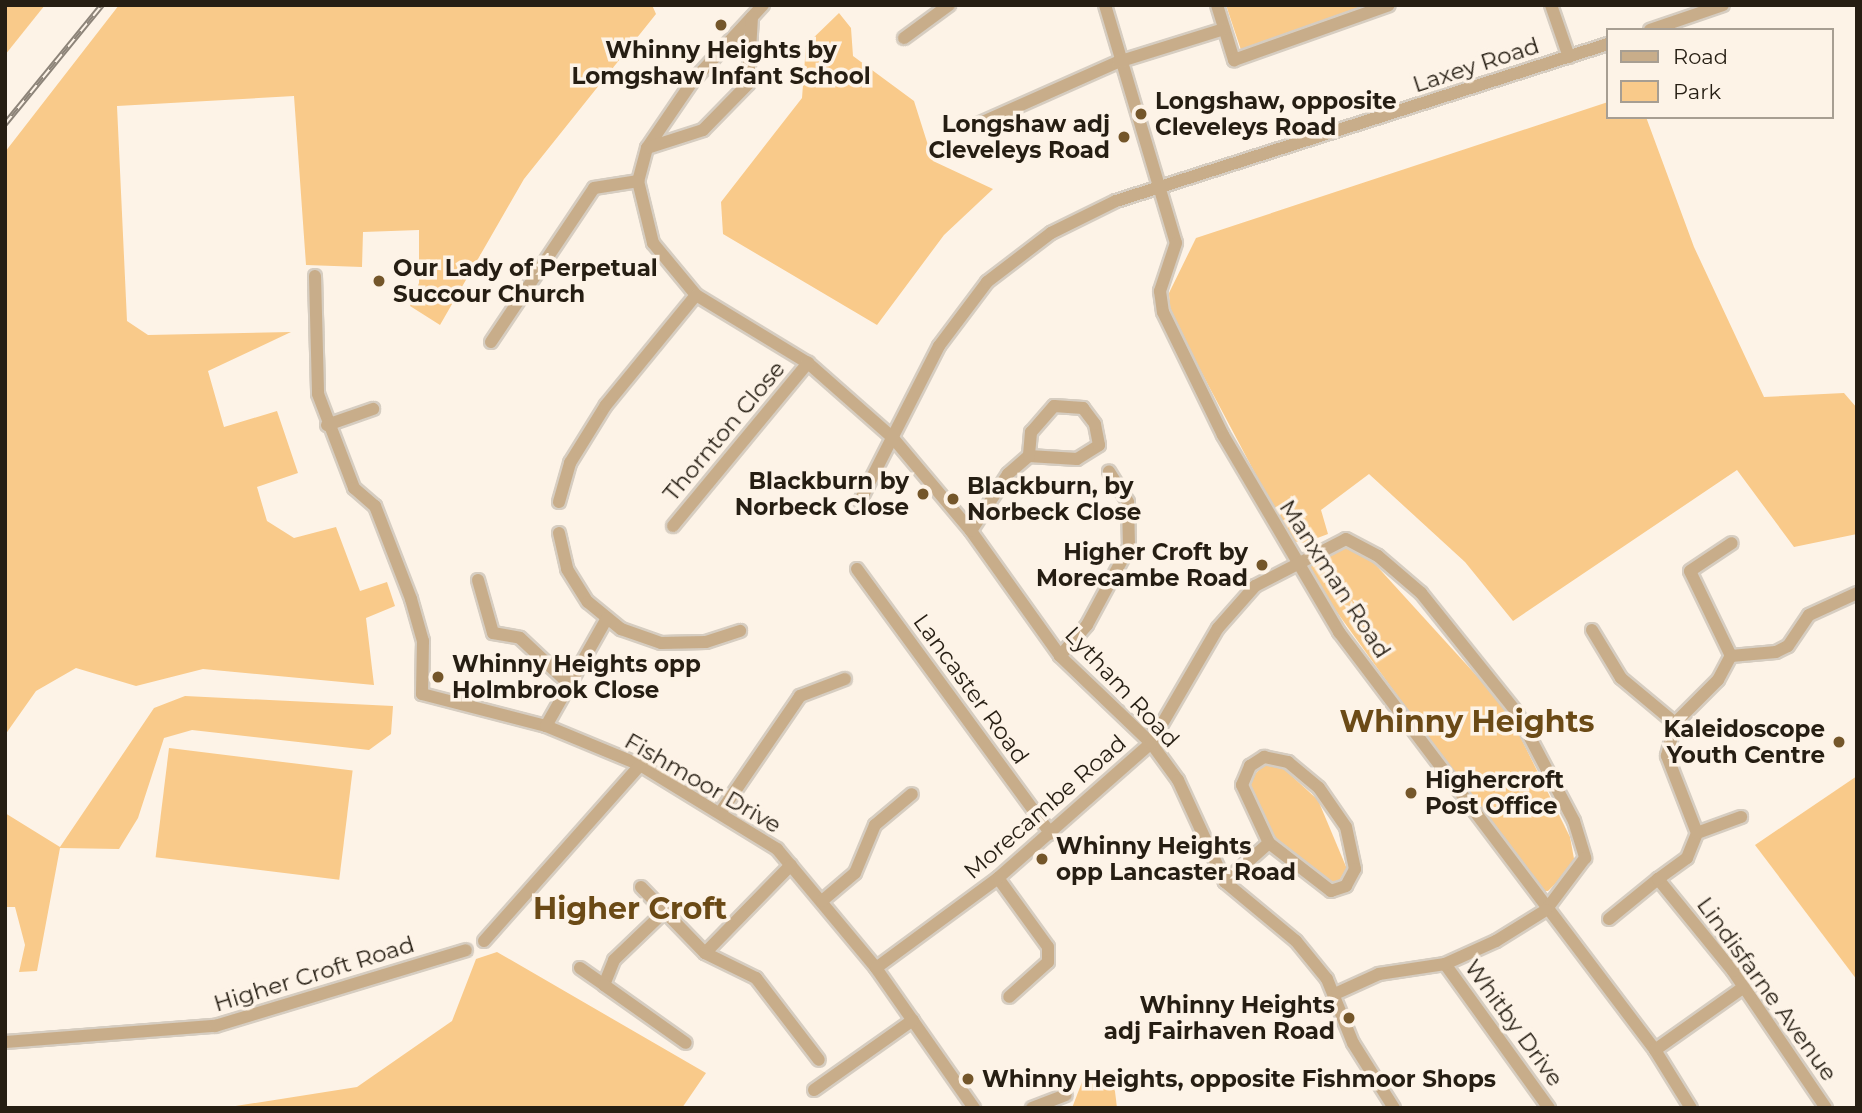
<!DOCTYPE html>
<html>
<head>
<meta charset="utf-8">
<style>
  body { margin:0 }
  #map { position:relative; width:1862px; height:1113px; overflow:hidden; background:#fdf3e7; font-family:Montserrat,sans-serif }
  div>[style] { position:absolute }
  .green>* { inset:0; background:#f9ca8a; transform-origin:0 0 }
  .roads { filter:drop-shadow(2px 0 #d6cdc1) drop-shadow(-2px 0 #d6cdc1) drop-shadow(0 2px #d6cdc1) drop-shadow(0 -2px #d6cdc1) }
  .street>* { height:12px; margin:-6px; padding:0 6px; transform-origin:6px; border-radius:6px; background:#c8ad8a }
  .rail>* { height:6px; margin-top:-3px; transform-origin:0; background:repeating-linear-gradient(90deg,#fdf3e7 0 10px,#8d8479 0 20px); box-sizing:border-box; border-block:2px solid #8d8479 }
  .dots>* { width:19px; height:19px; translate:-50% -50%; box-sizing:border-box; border:4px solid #fdf3e7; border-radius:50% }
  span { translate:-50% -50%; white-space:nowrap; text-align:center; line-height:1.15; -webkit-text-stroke:7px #fdf3e7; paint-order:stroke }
  .poi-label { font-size:23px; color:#261e13; font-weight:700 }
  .left { translate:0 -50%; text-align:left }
  .right { translate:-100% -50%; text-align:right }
  .street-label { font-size:23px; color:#261e13 }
  .district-label { font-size:30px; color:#6b4a16; font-weight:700 }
  .frame { position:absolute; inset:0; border:7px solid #261e13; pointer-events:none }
  .legend { position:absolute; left:1606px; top:28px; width:228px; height:91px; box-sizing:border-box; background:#fdf3e7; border:2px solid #a79e92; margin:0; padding:9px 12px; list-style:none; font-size:21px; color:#261e13 }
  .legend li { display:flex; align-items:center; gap:14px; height:35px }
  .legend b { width:35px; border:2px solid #a79e92 }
</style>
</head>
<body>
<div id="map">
  <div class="green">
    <div style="clip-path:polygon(5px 5px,45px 5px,5px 55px)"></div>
    <div style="clip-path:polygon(119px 5px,652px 5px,656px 14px,524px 179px,440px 325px,410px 306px,419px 283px,419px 230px,363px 232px,362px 267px,306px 265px,294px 96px,117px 106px,127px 321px,148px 335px,291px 332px,208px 371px,224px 427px,277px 411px,298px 473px,257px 487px,267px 521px,294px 538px,336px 527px,360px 591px,387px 582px,395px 606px,366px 618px,374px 685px,203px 669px,136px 686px,76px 668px,36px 691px,5px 735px,5px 152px)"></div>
    <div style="clip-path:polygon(1226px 5px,1373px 5px,1241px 50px)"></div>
    <div style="clip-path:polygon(839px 13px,851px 28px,853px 56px,914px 101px,933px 161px,993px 189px,944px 235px,877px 325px,723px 234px,721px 202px,802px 98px,806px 45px)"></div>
    <div style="clip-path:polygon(1608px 102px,1608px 117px,1646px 117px,1694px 247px,1764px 397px,1844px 393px,1857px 408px,1857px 534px,1794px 547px,1737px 470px,1513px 621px,1465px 562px,1369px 474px,1321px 510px,1328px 534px,1304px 543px,1291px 541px,1170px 313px,1169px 293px,1196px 238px)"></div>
    <div style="clip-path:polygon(1342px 545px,1374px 563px,1506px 708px,1570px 837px,1575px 864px,1548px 891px,1538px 891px,1308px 572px,1315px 557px)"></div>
    <div style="clip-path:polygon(185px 696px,393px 706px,391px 734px,369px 750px,192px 730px,164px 738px,138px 818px,119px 849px,60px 848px,37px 971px,19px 972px,25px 945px,15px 907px,5px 907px,5px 813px,60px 847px,154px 708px)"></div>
    <div style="left:169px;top:748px;width:185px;height:110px;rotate:7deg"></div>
    <div style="clip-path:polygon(1265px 764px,1283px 768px,1318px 800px,1347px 869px,1338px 882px,1325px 881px,1297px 863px,1271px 833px,1248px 781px)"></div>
    <div style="clip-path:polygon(1857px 776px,1857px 980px,1755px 845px)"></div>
    <div style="clip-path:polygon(497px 952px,706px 1073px,682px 1108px,223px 1108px,357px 1087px,452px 1021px,476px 959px)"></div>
    <div style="clip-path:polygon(1082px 1082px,1114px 1083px,1117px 1108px,1072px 1108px)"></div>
  </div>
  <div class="roads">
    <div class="street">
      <div style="left:763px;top:5px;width:105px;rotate:132.7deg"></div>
      <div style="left:692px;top:82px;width:80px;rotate:124.3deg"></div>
      <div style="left:647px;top:148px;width:34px;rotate:105deg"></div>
      <div style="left:638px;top:181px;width:64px;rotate:76.4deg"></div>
      <div style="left:653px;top:243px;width:67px;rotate:50.4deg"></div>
      <div style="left:696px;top:295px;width:131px;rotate:31.3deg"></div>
      <div style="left:808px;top:363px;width:113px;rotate:41.4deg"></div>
      <div style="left:893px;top:438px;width:121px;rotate:50deg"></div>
      <div style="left:971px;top:531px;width:153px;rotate:54.5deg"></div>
      <div style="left:1060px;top:656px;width:126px;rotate:43.7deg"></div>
      <div style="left:1151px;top:743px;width:46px;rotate:53.9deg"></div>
      <div style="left:1178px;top:780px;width:112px;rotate:65.3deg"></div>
      <div style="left:1225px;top:882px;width:92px;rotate:39.7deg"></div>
      <div style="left:1296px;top:941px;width:49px;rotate:50.8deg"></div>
      <div style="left:1327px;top:979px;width:69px;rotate:67.9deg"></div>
      <div style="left:1353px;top:1043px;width:77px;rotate:57.8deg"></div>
      <div style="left:1105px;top:5px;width:248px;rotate:73.4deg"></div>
      <div style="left:1176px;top:243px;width:51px;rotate:108.4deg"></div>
      <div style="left:1160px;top:291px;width:21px;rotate:82deg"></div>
      <div style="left:1163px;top:312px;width:137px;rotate:64deg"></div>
      <div style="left:1223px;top:435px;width:229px;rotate:59.5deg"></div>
      <div style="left:1339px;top:632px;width:524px;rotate:52.91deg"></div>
      <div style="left:1655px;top:1050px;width:68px;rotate:58.2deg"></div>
      <div style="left:1217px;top:5px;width:58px;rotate:72.8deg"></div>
      <div style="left:1234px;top:60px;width:164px;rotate:-19.5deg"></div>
      <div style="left:1551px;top:5px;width:55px;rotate:70.9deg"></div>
      <div style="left:1650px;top:30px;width:77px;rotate:-18.9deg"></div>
      <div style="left:904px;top:38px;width:56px;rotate:-36.3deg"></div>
      <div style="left:978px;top:124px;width:153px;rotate:-23.9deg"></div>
      <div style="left:1118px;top:62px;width:111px;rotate:-17.3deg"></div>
      <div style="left:647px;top:148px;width:59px;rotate:-17.8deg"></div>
      <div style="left:703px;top:130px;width:64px;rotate:-45.6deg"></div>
      <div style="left:748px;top:84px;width:67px;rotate:-86.6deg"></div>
      <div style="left:315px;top:276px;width:118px;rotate:88.5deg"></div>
      <div style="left:318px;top:394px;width:101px;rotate:69deg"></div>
      <div style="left:354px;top:488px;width:28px;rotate:41deg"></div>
      <div style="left:375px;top:506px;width:100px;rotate:68.8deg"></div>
      <div style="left:411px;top:599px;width:44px;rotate:74.1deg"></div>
      <div style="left:423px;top:641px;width:53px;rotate:91.1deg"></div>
      <div style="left:422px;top:694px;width:128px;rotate:14.5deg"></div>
      <div style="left:546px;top:726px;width:102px;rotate:22.5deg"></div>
      <div style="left:640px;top:765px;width:161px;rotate:31.5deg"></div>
      <div style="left:777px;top:849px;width:155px;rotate:50.2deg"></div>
      <div style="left:876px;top:968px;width:171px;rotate:55deg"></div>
      <div style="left:491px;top:342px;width:185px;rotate:-56.2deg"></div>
      <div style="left:594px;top:188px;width:45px;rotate:-9deg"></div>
      <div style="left:327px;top:425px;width:49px;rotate:-19.2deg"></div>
      <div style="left:860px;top:501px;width:174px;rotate:-63deg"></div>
      <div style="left:939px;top:346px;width:80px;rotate:-53.1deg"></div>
      <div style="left:987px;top:282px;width:81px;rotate:-37.4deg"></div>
      <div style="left:1051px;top:233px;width:72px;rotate:-26.2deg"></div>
      <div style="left:1116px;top:201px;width:516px;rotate:-17.7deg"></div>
      <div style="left:559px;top:502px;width:41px;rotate:-74.2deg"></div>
      <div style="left:570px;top:463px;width:68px;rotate:-58.2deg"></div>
      <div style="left:606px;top:405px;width:142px;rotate:-50.7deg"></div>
      <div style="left:673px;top:526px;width:212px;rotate:-50.4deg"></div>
      <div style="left:971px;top:531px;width:68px;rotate:-57deg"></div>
      <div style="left:1008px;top:474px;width:28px;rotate:-41deg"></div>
      <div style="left:1029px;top:456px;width:48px;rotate:3.6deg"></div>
      <div style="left:1077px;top:459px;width:26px;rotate:-32deg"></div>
      <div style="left:1099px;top:445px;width:21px;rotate:-101deg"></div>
      <div style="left:1095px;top:424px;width:20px;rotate:-127deg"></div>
      <div style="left:1083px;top:408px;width:29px;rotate:-176deg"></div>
      <div style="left:1054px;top:406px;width:35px;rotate:131deg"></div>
      <div style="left:1031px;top:432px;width:24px;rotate:95deg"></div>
      <div style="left:559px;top:533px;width:37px;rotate:77deg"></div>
      <div style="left:567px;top:569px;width:39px;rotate:58deg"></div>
      <div style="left:588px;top:602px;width:43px;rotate:39.3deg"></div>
      <div style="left:621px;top:629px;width:42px;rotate:19.3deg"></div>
      <div style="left:661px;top:643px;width:45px;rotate:-1.3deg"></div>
      <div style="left:706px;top:642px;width:36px;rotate:-18deg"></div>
      <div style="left:857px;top:569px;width:328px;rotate:53.8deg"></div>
      <div style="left:478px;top:580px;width:55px;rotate:74.2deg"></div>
      <div style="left:493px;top:633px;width:27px;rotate:10deg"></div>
      <div style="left:520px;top:638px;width:63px;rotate:43.1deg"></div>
      <div style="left:1592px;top:630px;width:56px;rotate:58.9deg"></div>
      <div style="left:1621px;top:678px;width:70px;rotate:39.8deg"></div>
      <div style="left:1060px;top:656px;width:41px;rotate:-48.9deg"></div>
      <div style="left:1087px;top:625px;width:89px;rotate:-61.7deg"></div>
      <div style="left:1129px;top:547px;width:45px;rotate:-91.3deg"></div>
      <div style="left:1128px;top:502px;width:36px;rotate:-122deg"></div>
      <div style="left:1731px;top:656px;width:94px;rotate:-115.8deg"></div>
      <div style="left:1690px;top:571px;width:50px;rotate:-33.7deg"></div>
      <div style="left:546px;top:726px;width:124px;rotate:-60.5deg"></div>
      <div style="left:1264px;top:757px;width:25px;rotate:12deg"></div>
      <div style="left:1288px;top:762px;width:40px;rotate:40deg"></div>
      <div style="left:1319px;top:788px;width:47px;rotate:55.3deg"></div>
      <div style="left:1346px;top:827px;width:43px;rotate:77.9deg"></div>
      <div style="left:1355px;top:869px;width:19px;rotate:118deg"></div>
      <div style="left:1346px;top:886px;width:16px;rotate:162deg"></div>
      <div style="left:1331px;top:891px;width:78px;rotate:-142.3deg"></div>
      <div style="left:1269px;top:843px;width:64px;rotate:-115deg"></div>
      <div style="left:1242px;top:785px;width:21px;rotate:-67deg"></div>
      <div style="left:1250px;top:766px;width:17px;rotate:-33deg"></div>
      <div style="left:720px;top:813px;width:142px;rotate:-55.6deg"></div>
      <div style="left:800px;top:696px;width:48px;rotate:-20.7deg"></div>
      <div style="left:1697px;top:833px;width:47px;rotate:-20deg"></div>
      <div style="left:998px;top:878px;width:85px;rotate:54.1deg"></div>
      <div style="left:1048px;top:947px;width:15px;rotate:90deg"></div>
      <div style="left:1048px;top:962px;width:52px;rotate:138.1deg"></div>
      <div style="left:1225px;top:882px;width:59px;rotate:-41.6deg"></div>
      <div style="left:641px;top:887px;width:92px;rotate:45.9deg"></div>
      <div style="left:705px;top:953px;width:123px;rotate:-45.7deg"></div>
      <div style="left:822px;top:901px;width:43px;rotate:-40.3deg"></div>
      <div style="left:855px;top:873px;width:52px;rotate:-67.4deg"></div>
      <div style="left:875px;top:825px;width:48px;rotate:-40deg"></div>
      <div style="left:1609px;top:919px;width:63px;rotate:-39.2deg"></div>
      <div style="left:484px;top:941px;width:235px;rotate:-48.4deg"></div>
      <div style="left:705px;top:953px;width:57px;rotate:26.1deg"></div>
      <div style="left:756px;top:978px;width:103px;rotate:52.5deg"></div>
      <div style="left:1445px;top:964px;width:178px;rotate:54.2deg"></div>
      <div style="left:580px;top:968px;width:29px;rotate:35deg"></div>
      <div style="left:604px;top:985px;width:27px;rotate:-68deg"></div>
      <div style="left:614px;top:960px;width:69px;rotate:-43.8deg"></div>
      <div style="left:876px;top:968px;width:152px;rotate:-36.4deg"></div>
      <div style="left:998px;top:878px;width:204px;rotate:-41.4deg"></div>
      <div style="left:1151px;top:743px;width:133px;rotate:-59.8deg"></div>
      <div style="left:1218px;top:628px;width:56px;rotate:-48.6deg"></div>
      <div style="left:1255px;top:586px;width:102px;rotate:-27.3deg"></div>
      <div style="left:1346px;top:539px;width:36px;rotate:28deg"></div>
      <div style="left:1378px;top:556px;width:57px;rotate:40.7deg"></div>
      <div style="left:1421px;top:593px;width:154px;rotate:51.3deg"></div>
      <div style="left:1517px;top:713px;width:122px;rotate:62.2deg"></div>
      <div style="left:1574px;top:821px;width:39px;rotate:73deg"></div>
      <div style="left:1585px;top:858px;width:65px;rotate:126.9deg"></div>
      <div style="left:1546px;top:910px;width:59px;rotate:148.2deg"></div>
      <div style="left:1496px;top:941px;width:56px;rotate:155.7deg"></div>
      <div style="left:1445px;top:964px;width:67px;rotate:171.4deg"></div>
      <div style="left:1379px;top:974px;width:46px;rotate:155.7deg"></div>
      <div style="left:604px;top:985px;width:100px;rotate:35.3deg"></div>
      <div style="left:5px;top:1042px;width:211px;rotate:-4.4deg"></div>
      <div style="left:215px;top:1026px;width:262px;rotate:-16.8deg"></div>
      <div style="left:1655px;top:1050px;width:109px;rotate:-35.3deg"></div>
      <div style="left:814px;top:1090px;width:121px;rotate:-35.3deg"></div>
      <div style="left:1032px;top:1108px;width:36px;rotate:-21deg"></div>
      <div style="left:1826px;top:1108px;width:166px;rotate:-124.2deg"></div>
      <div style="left:1733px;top:971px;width:119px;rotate:-129.2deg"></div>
      <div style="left:1658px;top:879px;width:36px;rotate:-36deg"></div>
      <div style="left:1687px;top:858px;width:27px;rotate:-68deg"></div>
      <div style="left:1697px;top:833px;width:83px;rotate:-111.3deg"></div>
      <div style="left:1667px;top:756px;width:34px;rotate:-76deg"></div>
      <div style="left:1675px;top:723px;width:61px;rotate:-45deg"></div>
      <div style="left:1718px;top:680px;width:27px;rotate:-62deg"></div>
      <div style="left:1731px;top:656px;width:45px;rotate:-5.1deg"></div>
      <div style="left:1776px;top:652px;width:13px;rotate:-27deg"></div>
      <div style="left:1788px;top:646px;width:37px;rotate:-56deg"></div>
      <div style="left:1809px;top:615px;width:53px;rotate:-24.6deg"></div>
    </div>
  </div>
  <div class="rail">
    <div style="left:5px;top:124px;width:154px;rotate:-50.8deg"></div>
  </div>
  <div class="dots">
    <div style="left:721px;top:25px;background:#74562a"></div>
    <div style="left:1141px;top:114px;background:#74562a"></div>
    <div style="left:1124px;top:137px;background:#74562a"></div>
    <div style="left:379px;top:281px;background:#74562a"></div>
    <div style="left:923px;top:494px;background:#74562a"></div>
    <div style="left:953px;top:499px;background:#74562a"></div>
    <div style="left:1262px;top:565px;background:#74562a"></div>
    <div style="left:438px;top:677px;background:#74562a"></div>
    <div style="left:1839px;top:742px;background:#74562a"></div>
    <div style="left:1411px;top:793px;background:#74562a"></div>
    <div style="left:1042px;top:859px;background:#74562a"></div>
    <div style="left:1349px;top:1018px;background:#74562a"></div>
    <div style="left:968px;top:1079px;background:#74562a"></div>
  </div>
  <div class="poi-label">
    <span style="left:721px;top:63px">Whinny Heights by<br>Lomgshaw Infant School</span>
    <span class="left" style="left:1155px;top:114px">Longshaw, opposite<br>Cleveleys Road</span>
    <span class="right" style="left:1110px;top:137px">Longshaw adj<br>Cleveleys Road</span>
    <span class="left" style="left:393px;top:281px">Our Lady of Perpetual<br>Succour Church</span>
    <span class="right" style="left:909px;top:494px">Blackburn by<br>Norbeck Close</span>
    <span class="left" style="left:967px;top:499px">Blackburn, by<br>Norbeck Close</span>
    <span class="right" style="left:1248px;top:565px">Higher Croft by<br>Morecambe Road</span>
    <span class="left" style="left:452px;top:677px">Whinny Heights opp<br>Holmbrook Close</span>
    <span class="right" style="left:1825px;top:742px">Kaleidoscope<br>Youth Centre</span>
    <span class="left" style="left:1425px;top:793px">Highercroft<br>Post Office</span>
    <span class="left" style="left:1056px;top:859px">Whinny Heights<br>opp Lancaster Road</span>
    <span class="right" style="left:1335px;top:1018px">Whinny Heights<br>adj Fairhaven Road</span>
    <span class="left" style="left:982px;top:1079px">Whinny Heights, opposite Fishmoor Shops</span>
  </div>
  <div class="street-label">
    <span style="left:1476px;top:65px;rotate:-18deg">Laxey Road</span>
    <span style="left:724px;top:431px;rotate:-50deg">Thornton Close</span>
    <span style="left:1335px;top:579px;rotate:57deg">Manxman Road</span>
    <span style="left:1122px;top:687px;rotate:47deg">Lytham Road</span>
    <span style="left:971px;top:689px;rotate:54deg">Lancaster Road</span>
    <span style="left:703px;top:783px;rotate:30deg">Fishmoor Drive</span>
    <span style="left:1045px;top:807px;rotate:-41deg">Morecambe Road</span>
    <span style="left:314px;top:974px;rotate:-17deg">Higher Croft Road</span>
    <span style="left:1767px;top:989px;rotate:54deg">Lindisfarne Avenue</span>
    <span style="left:1514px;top:1023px;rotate:54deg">Whitby Drive</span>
  </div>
  <div class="district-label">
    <span style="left:1467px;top:722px">Whinny Heights</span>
    <span style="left:630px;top:909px">Higher Croft</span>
  </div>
  <div class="frame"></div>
  <ul class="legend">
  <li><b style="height:9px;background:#c8ad8a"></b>Road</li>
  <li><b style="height:19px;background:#f9ca8a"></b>Park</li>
  </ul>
</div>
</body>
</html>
